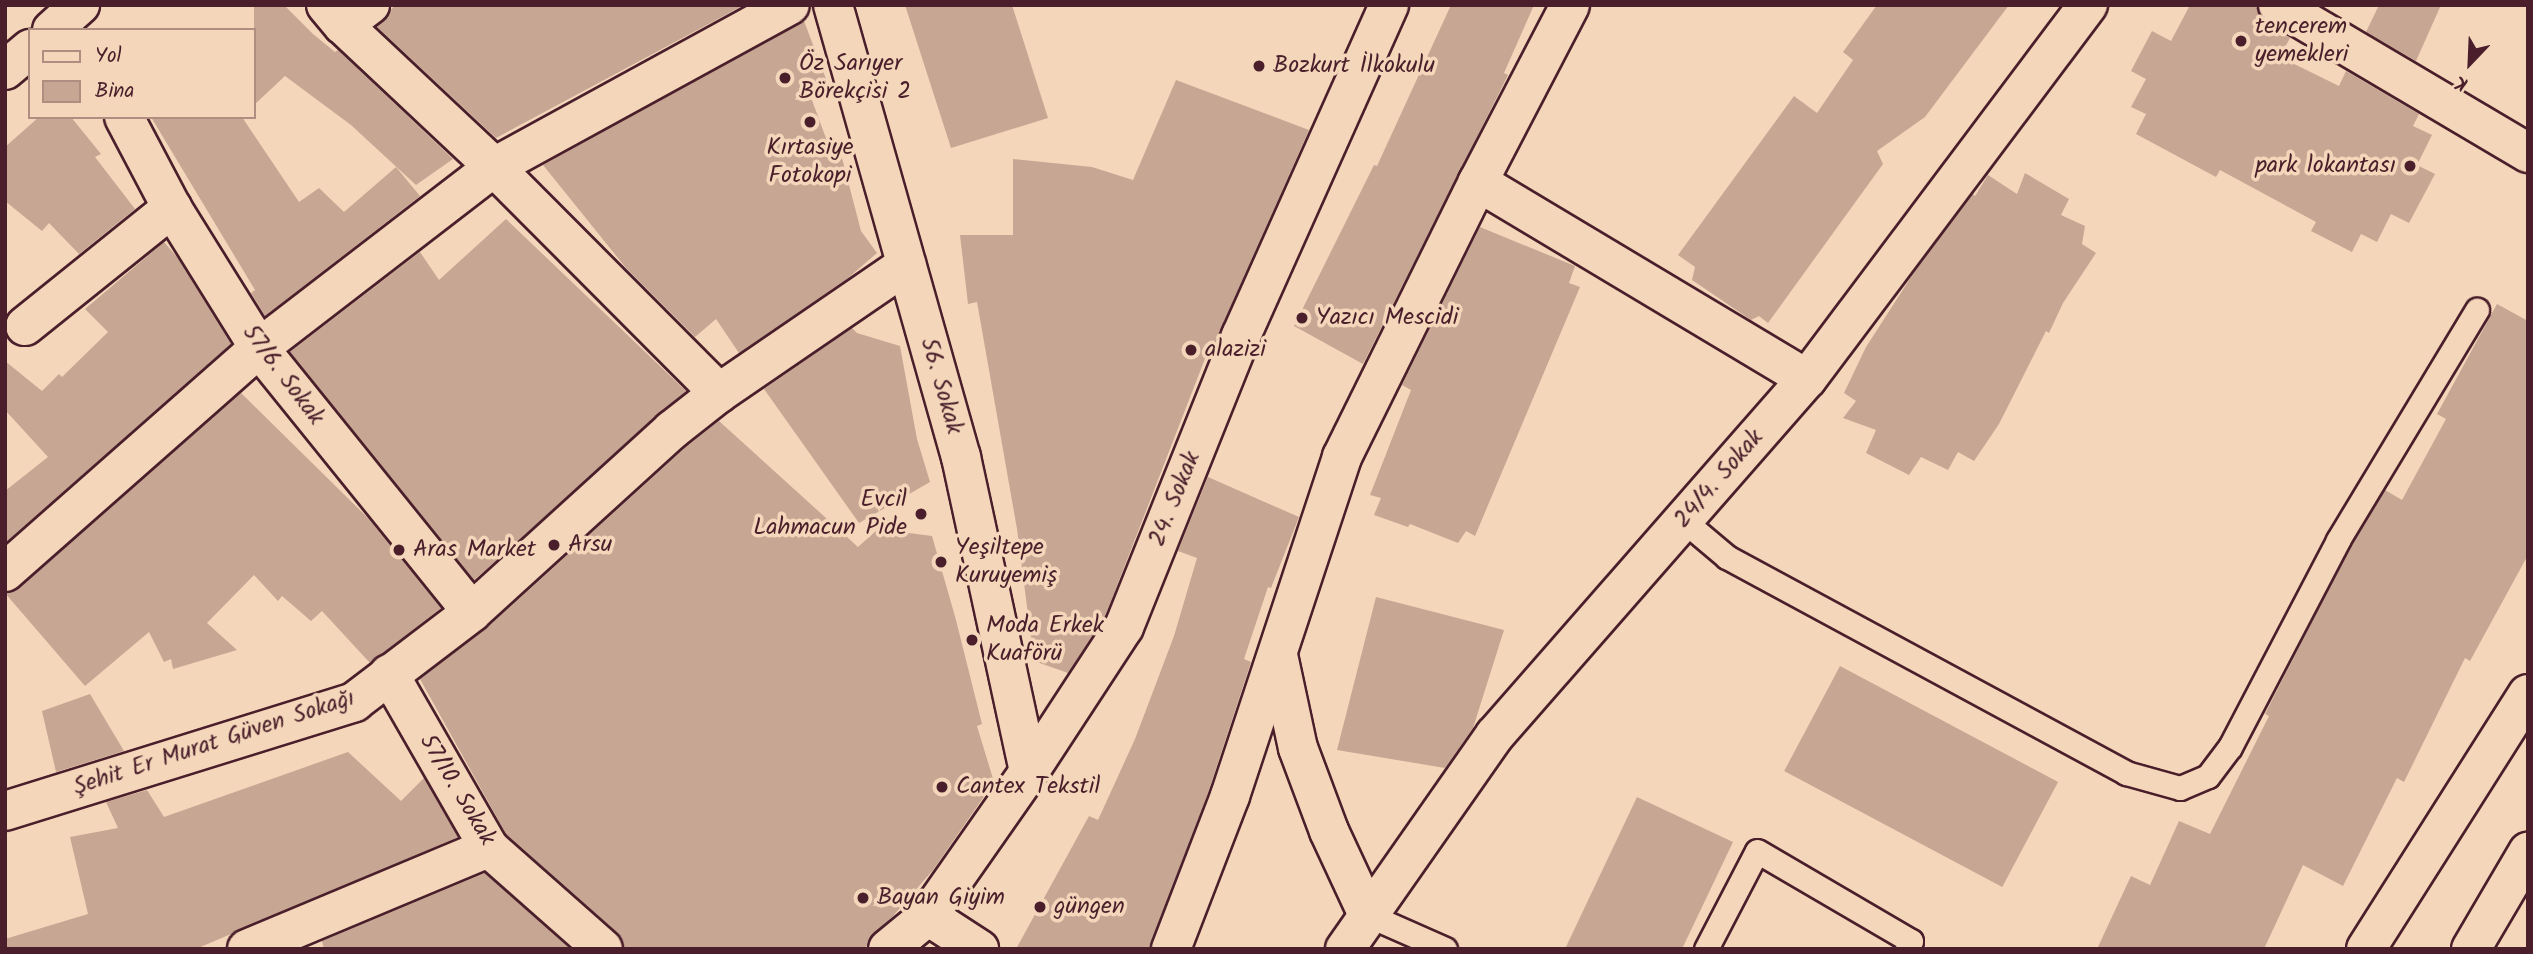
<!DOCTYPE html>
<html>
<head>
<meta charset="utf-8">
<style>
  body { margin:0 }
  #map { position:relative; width:2533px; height:954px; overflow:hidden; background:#f4d7ba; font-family:Kalam,sans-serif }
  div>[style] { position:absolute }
  .building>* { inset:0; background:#c7a694; transform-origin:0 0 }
  .roads { filter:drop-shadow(2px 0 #4a1f2b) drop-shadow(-2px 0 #4a1f2b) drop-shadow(0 2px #4a1f2b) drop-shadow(0 -2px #4a1f2b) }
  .lane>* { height:23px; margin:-11.5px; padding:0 11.5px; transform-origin:11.5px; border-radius:11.5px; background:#f4d7ba }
  .street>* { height:38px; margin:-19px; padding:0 19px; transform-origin:19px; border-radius:19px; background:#f4d7ba }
  .primary>* { height:38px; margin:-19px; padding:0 19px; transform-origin:19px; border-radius:19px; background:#f4d7ba }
  .dots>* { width:19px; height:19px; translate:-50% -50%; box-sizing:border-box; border:4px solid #f4d7ba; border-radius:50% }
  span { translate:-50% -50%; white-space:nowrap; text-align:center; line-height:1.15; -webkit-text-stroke:7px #f4d7ba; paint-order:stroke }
  .poi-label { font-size:24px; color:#4a1f2b }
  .left { translate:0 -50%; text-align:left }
  .right { translate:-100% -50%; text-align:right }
  .street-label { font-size:24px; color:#4a1f2b }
  .frame { position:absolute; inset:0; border:7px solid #4a1f2b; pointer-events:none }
  .legend { position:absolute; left:28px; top:28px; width:228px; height:91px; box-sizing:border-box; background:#f4d7ba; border:2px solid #b08d81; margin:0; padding:9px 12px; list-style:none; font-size:21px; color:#4a1f2b }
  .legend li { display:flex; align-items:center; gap:14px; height:35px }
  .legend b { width:35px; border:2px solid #b08d81 }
  .north { position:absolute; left:2435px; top:28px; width:70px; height:70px; -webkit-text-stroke:5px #f4d7ba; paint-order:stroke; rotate:203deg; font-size:19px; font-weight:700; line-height:28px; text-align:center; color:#4a1f2b }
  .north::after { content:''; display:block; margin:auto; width:24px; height:32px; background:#4a1f2b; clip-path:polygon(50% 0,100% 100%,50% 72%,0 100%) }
</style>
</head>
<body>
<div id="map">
  <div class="building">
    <div style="clip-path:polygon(254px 5px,284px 5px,313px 34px,335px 52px,338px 50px,453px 159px,416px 185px,351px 125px,285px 76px,254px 105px)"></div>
    <div style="clip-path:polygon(395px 5px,744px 5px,496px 138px,377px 27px)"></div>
    <div style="clip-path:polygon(905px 5px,1012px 5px,1048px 118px,951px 148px)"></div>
    <div style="clip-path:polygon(1451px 5px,1534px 5px,1504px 73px,1508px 75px,1498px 95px,1363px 364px,1294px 326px,1374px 165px,1377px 166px)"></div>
    <div style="clip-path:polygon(1877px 5px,2009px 5px,1925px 117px,1877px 151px,1883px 164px,1768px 323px,1759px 316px,1751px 320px,1692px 280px,1695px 267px,1678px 255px,1794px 96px,1817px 113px,1853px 60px,1843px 52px)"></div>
    <div style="clip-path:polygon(2190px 5px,2256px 5px,2259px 15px,2266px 23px,2290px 38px,2280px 57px,2339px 86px,2346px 71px,2419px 114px,2413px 126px,2432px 135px,2417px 165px,2435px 174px,2409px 223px,2391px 214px,2377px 242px,2361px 234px,2352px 252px,2311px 231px,2316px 222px,2220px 170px,2216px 177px,2136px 134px,2146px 114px,2131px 107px,2146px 79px,2131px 71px,2152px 31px,2171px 41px)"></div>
    <div style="clip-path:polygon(2379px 5px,2441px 5px,2416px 61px,2366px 32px)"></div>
    <div style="clip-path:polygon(804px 21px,828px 84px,809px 92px,834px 160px,842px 158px,861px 231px,877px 253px,848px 278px,739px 353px,716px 319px,695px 337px,626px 268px,543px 165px)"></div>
    <div style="clip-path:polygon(1176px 80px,1309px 130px,1211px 351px,1208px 351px,1106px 614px,1068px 673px,1034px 661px,1017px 529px,977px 302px,968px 304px,960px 235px,1013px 235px,1013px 159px,1092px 167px,1133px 180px)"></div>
    <div style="clip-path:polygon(39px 117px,71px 117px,101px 154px,95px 157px,135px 209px,79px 254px,49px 223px,42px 231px,5px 201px,5px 147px)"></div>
    <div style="clip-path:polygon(151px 117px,242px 117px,299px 202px,319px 188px,344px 212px,396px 167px,420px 196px,265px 316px,251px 293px,255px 290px)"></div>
    <div style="clip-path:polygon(2025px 173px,2069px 199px,2061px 215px,2085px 226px,2082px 244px,2096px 253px,2063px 303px,2049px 333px,2046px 331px,1999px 424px,1974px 461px,1958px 452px,1948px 470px,1921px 457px,1909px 475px,1866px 453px,1876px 430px,1843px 418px,1856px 401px,1844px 393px,1866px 347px,1913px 274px,1973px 194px,1975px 196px,1988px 175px,2017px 194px)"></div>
    <div style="clip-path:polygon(506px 219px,686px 391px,474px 580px,290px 352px,420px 252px,439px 280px)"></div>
    <div style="clip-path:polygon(1480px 227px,1575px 266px,1569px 283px,1580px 287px,1475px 536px,1466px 531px,1458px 543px,1410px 524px,1408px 527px,1374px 515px,1381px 498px,1370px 495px,1411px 390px,1402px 385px)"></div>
    <div style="clip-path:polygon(164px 242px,177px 257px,231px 344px,5px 543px,5px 491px,48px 457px,5px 410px,5px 361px,42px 391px,59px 374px,62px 377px,108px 332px,85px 309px)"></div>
    <div style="clip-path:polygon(2497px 304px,2528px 321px,2528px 555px,2470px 661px,2465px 658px,2404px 782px,2397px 778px,2343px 886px,2303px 865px,2264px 949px,2097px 949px,2131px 876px,2150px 885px,2179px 821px,2210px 834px,2269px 716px,2265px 714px,2350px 547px,2385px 490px,2402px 500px,2446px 419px,2437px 414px)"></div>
    <div style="clip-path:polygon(852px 328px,857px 333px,900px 346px,917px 439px,930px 482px,859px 523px,764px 389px)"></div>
    <div style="clip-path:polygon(241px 393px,368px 518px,441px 608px,370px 663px,322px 611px,311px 621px,282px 596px,278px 601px,254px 575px,207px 623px,237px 650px,173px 669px,171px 659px,164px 662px,149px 632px,85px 686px,5px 593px,19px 588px)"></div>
    <div style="clip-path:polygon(719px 421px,858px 547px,878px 529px,932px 536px,956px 620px,982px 724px,977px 726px,994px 782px,933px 870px,892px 917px,874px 933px,865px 949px,624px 949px,618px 933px,506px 834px,420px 679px,487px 628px,686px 447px)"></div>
    <div style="clip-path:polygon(1208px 477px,1299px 517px,1271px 588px,1268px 587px,1244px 659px,1251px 662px,1208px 793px,1150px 949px,1016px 949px,1089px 816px,1098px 820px,1135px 739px,1174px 636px,1197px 558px,1178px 551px)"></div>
    <div style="clip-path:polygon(1376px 597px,1504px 630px,1473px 728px,1445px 768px,1337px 750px)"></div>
    <div style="left:1840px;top:666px;width:247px;height:119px;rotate:28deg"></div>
    <div style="clip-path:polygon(90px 694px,124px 751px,56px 772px,42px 711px)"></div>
    <div style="clip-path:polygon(348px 752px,401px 801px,424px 778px,458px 837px,196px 949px,5px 949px,5px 939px,88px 914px,70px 837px,118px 828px,106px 802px,147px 790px,164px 817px)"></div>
    <div style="clip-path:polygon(1637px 797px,1733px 842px,1682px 949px,1565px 949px)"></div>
    <div style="clip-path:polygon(485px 873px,570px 949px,324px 949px,322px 941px)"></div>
  </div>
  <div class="roads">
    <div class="lane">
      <div style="left:1683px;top:520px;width:57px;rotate:40.1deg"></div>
      <div style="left:1727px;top:557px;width:454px;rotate:28.4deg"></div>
      <div style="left:2126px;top:773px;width:56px;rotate:15.5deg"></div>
      <div style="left:2180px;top:788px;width:30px;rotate:-23deg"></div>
      <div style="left:2208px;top:776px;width:36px;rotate:-53deg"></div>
      <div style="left:2230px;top:747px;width:233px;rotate:-62.4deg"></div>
      <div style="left:2338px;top:540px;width:269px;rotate:-58.9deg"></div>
      <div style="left:1368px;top:915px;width:84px;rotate:23.8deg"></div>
      <div style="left:1706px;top:949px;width:110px;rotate:-62.5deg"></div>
      <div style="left:1757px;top:851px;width:178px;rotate:30.3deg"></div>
      <div style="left:1911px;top:941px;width:9px;rotate:117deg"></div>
    </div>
    <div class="street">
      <div style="left:326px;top:5px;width:26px;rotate:50deg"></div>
      <div style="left:343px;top:25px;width:207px;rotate:43.2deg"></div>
      <div style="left:494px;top:167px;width:319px;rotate:45.1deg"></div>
      <div style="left:833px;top:5px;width:470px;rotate:74.2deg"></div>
      <div style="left:961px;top:457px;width:322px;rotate:77.8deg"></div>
      <div style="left:2278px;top:5px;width:291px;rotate:30.6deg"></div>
      <div style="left:343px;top:25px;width:34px;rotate:-37deg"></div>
      <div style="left:52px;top:30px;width:38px;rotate:-42deg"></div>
      <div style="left:5px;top:70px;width:33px;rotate:-40deg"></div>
      <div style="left:124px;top:117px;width:103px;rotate:62.2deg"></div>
      <div style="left:172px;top:208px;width:165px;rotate:58.1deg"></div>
      <div style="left:259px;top:348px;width:339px;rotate:51.1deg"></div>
      <div style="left:1478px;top:182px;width:383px;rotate:30.9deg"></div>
      <div style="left:25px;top:326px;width:189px;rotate:-38.8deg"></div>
      <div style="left:5px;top:572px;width:339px;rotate:-41.4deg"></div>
      <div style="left:259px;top:348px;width:297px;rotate:-37.6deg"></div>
      <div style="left:494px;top:167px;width:337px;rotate:-28.7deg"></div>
      <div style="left:1278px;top:655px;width:95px;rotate:77.9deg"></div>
      <div style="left:1298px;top:748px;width:89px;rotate:69.5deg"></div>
      <div style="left:1329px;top:831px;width:93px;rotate:65.1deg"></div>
      <div style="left:389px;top:674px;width:201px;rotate:60.1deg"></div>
      <div style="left:489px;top:848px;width:152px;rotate:41.5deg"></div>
      <div style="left:5px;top:811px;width:366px;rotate:-17.3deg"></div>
      <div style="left:354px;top:702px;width:148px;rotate:-37.3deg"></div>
      <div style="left:472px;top:612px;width:270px;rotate:-42.3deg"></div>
      <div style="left:672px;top:430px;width:60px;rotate:-38.2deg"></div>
      <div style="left:719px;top:393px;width:227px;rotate:-34.4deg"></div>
      <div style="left:928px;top:916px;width:61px;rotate:32.9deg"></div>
      <div style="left:247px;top:949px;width:262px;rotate:-22.7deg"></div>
      <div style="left:888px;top:949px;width:52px;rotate:-39.5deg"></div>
      <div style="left:928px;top:916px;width:176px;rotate:-55deg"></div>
      <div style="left:1029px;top:772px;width:173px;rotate:-56.8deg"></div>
      <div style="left:1124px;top:627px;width:314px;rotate:-68.1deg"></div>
      <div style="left:1241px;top:336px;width:363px;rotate:-65.9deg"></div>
      <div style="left:1171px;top:949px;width:164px;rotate:-68.9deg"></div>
      <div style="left:1230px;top:796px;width:357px;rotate:-71.7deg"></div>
      <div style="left:1342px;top:457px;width:307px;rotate:-63.7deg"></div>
      <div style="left:1478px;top:182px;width:199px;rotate:-62.5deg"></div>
      <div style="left:1345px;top:949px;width:261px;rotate:-55deg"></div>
      <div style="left:1495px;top:735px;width:473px;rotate:-48.8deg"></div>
      <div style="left:1807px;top:379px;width:468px;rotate:-53.1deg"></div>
    </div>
    <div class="primary">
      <div style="left:2366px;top:949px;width:302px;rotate:-57.6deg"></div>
      <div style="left:2471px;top:949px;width:113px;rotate:-59.6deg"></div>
    </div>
  </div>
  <div class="dots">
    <div style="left:2241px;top:41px;background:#4a1f2b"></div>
    <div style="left:1259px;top:66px;background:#4a1f2b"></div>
    <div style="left:785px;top:78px;background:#4a1f2b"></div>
    <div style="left:810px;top:122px;background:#4a1f2b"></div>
    <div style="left:2410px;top:166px;background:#4a1f2b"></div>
    <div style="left:1302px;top:318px;background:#4a1f2b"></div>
    <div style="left:1191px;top:350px;background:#4a1f2b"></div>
    <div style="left:921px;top:514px;background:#4a1f2b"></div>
    <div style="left:554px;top:545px;background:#4a1f2b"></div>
    <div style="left:399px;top:550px;background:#4a1f2b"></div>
    <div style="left:941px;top:562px;background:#4a1f2b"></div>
    <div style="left:972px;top:640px;background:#4a1f2b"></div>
    <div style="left:942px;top:787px;background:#4a1f2b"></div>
    <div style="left:863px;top:898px;background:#4a1f2b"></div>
    <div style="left:1040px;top:907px;background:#4a1f2b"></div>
  </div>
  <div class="poi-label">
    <span class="left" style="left:2255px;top:41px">tencerem<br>yemekleri</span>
    <span class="left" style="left:799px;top:78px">Öz Sarıyer<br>Börekçisi 2</span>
    <span class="left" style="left:1273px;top:66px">Bozkurt İlkokulu</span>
    <span style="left:810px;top:162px">Kırtasiye<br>Fotokopi</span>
    <span class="right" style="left:2396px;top:166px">park lokantası</span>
    <span class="left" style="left:1316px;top:318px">Yazıcı Mescidi</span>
    <span class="left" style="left:1205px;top:350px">alazizi</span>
    <span class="right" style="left:907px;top:514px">Evcil<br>Lahmacun Pide</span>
    <span class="left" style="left:568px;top:545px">Arsu</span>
    <span class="left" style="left:955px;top:562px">Yeşiltepe<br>Kuruyemiş</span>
    <span class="left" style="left:413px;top:550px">Aras Market</span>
    <span class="left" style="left:986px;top:640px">Moda Erkek<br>Kuaförü</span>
    <span class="left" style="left:956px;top:787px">Cantex Tekstil</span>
    <span class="left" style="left:877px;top:898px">Bayan Giyim</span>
    <span class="left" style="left:1054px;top:907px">güngen</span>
  </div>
  <div class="street-label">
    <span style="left:283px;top:375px;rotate:53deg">57/6. Sokak</span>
    <span style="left:941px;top:386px;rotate:74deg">56. Sokak</span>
    <span style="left:1719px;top:479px;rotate:-49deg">24/4. Sokak</span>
    <span style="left:1175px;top:499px;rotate:-68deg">24. Sokak</span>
    <span style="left:214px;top:743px;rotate:-18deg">Şehit Er Murat Güven Sokağı</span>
    <span style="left:457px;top:790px;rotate:59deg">57/10. Sokak</span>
  </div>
  <div class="frame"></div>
  <ul class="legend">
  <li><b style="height:9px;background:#f4d7ba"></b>Yol</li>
  <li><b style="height:19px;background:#c7a694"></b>Bina</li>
  </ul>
  <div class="north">K</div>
</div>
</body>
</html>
